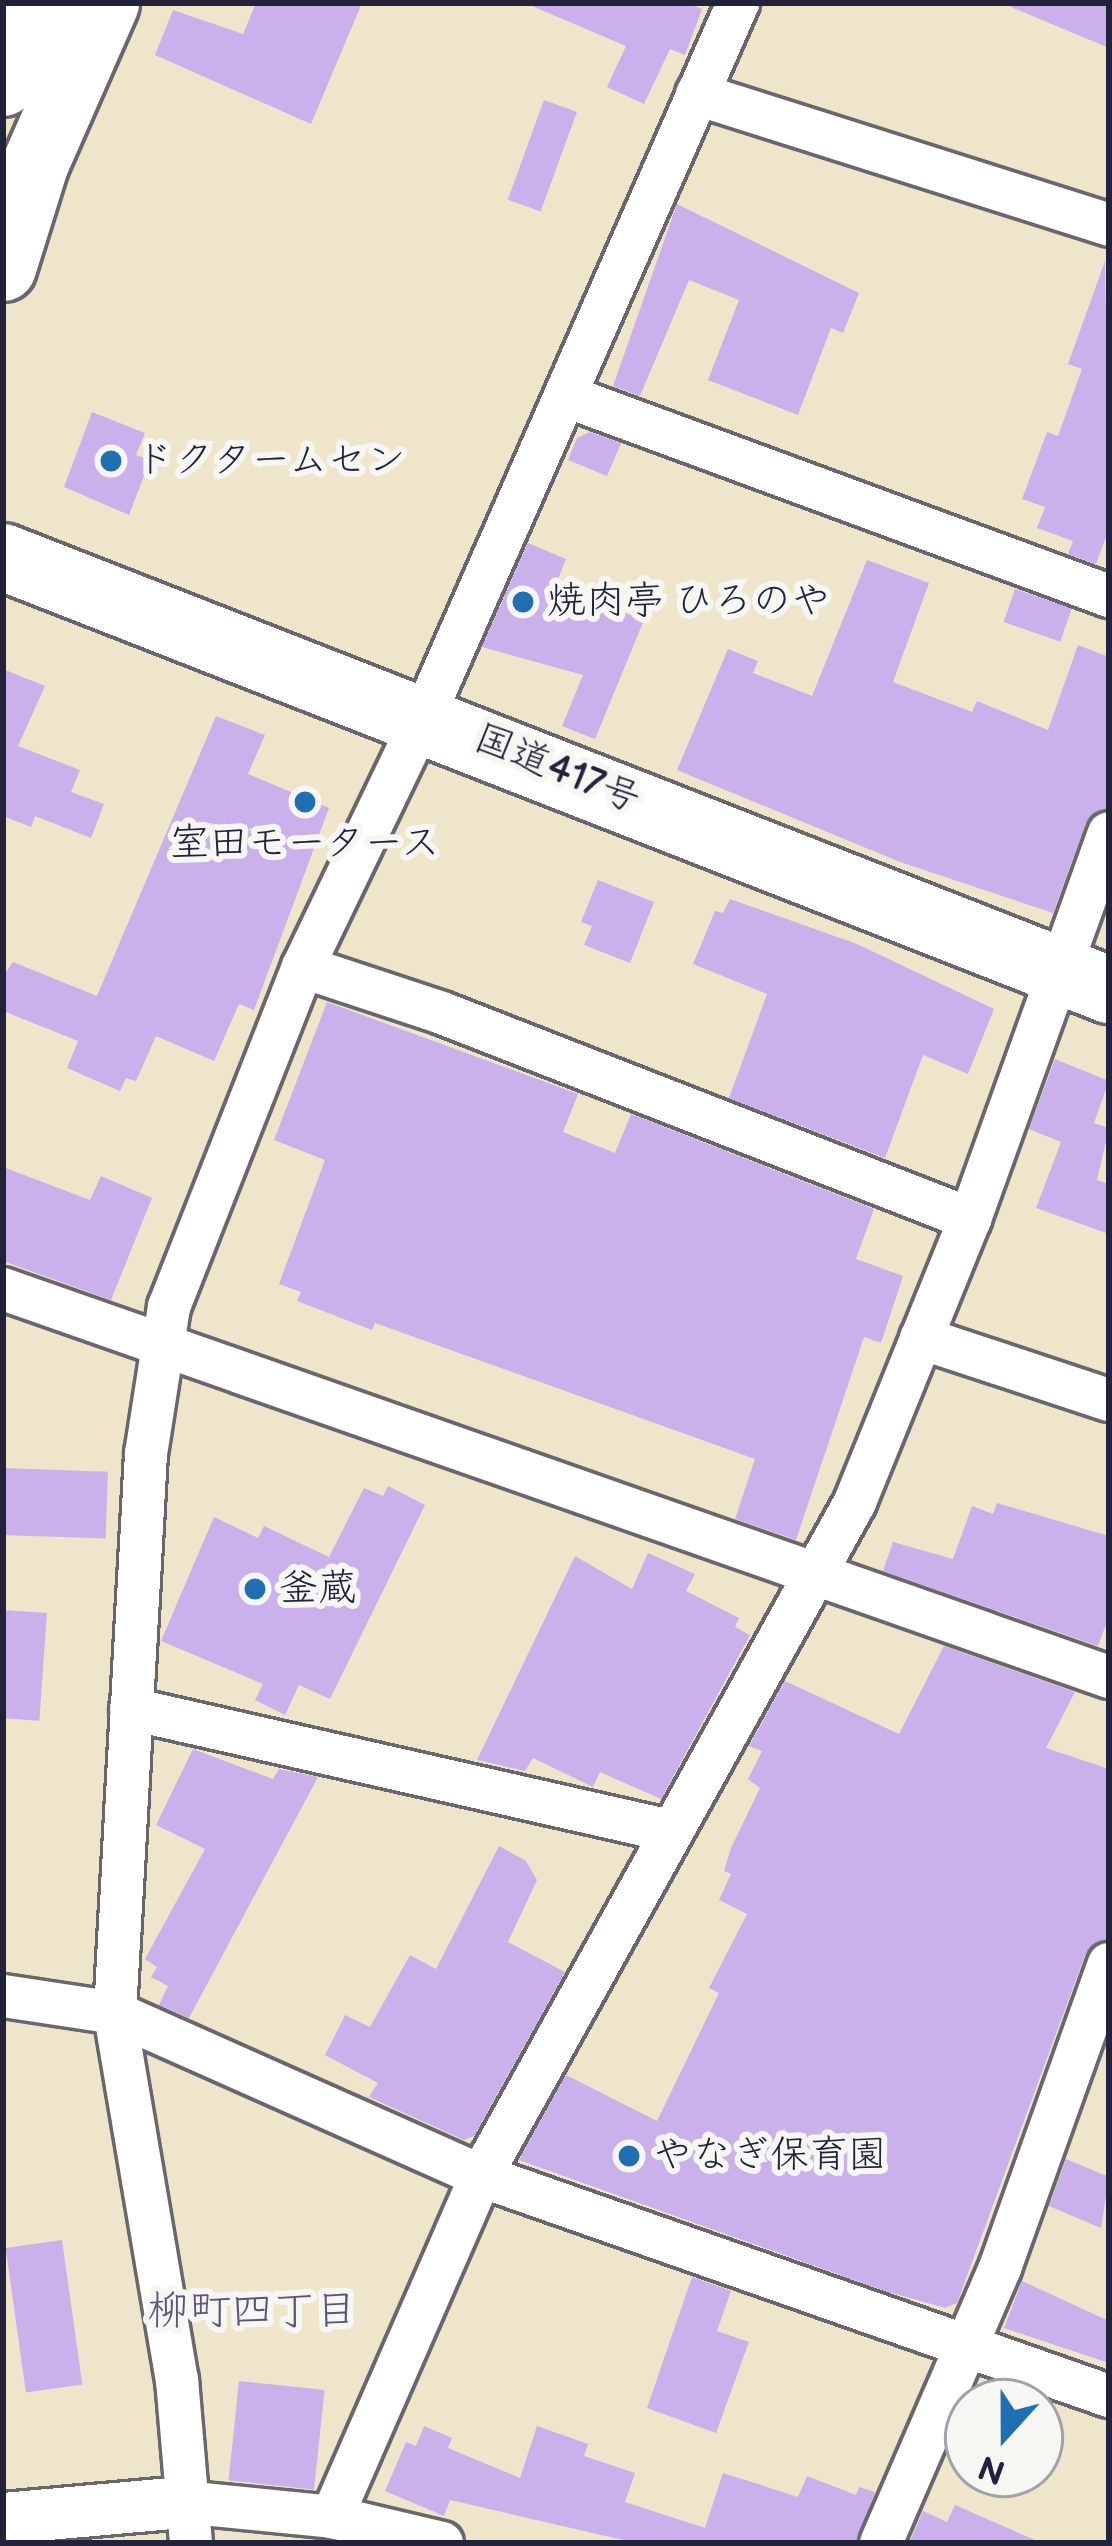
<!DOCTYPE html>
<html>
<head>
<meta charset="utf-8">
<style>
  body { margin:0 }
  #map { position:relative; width:1112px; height:2546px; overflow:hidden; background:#efe5cb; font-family:"Balsamiq Sans","Klee One",sans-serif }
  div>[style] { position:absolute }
  .building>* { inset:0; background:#cab1eb; transform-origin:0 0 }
  .roads { filter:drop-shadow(3px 0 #6a666d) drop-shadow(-3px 0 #6a666d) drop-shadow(0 3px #6a666d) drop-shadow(0 -3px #6a666d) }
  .minor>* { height:42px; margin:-21px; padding:0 21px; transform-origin:21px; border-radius:21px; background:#fff }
  .tertiary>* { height:51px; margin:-25.5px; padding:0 25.5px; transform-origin:25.5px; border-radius:25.5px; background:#fff }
  .trunk>* { height:66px; margin:-33px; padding:0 33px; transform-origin:33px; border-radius:33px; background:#fff }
  .dots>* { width:33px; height:33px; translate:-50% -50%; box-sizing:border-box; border:6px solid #f6f6f2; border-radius:50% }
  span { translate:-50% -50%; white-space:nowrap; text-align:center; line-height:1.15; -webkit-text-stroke:12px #f6f6f2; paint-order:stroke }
  .poi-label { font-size:39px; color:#22223b }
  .left { translate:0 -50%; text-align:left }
  .street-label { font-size:39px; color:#22223b }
  .neighbourhood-label { font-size:42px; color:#5d5479 }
  .frame { position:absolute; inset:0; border:6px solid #22223b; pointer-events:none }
  .north { position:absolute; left:944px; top:2378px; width:120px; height:120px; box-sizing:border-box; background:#f6f6f2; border:3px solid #a1a1a9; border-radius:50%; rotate:201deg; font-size:33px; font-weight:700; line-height:48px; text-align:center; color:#22223b }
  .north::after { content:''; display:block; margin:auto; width:42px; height:54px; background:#1f6fb2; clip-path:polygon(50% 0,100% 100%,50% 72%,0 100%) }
</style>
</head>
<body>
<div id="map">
  <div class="building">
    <div style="clip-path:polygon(256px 3px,362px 3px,311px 124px,155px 55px,173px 10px,243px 34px)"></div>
    <div style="clip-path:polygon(525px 3px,686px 3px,702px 9px,685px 55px,670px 49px,644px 104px,607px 87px,626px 46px)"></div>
    <div style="clip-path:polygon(1012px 3px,1109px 3px,1109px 48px,1011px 7px)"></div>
    <div style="left:544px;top:100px;width:35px;height:106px;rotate:20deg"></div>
    <div style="clip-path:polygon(677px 204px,859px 293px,843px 333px,831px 328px,798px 415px,708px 380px,739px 300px,689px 280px,640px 396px,613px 386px)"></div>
    <div style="clip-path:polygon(1105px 261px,1109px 529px,1096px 564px,1068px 554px,1073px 541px,1037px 528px,1045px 507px,1022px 499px,1047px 432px,1058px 436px,1082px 369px,1068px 364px)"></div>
    <div style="clip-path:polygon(92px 412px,145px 433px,136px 455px,150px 460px,129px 515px,64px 487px)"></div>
    <div style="clip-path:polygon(590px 432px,621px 443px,607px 476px,568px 460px,577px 438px)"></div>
    <div style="clip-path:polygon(528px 543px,566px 559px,555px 587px,644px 620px,595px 739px,562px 726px,583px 675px,482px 647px)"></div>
    <div style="clip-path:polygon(867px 560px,929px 583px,893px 682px,972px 712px,977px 701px,1048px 730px,1078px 645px,1109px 657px,1109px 808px,1086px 823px,1053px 913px,900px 862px,677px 770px,728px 649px,758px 661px,753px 673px,812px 696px)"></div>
    <div style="left:1015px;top:589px;width:60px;height:35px;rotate:19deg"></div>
    <div style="clip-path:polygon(3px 669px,45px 686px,18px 746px,80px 770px,71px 792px,104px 804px,91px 838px,35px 816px,31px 827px,3px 816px)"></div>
    <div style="clip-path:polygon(216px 716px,265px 735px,248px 774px,329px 808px,254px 1010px,239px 1004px,214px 1061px,156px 1036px,136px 1081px,126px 1078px,120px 1091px,67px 1068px,78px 1041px,3px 1011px,3px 976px,13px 962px,97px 996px)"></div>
    <div style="clip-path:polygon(598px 880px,654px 902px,630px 963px,584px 945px,592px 926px,581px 922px)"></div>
    <div style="clip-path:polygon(730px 899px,857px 944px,994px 1009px,968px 1074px,923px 1055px,885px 1158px,729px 1098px,767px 994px,693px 964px,715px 911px,723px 913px)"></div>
    <div style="clip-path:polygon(327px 1002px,578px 1094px,563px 1132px,615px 1153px,631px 1114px,874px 1209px,856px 1259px,903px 1276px,881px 1343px,864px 1337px,796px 1540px,735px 1519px,755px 1459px,375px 1323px,372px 1330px,297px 1301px,301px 1292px,279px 1284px,325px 1160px,274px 1140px)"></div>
    <div style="clip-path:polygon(1055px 1059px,1109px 1081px,1094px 1123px,1109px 1128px,1097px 1180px,1109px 1184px,1109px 1234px,1036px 1208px,1061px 1142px,1029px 1129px)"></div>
    <div style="clip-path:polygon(3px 1167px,90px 1200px,101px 1176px,152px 1198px,111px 1300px,3px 1261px)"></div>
    <div style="left:3px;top:1468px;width:105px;height:67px;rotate:2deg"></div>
    <div style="clip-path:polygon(388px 1486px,425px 1505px,330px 1699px,299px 1685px,285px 1715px,255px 1700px,263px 1684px,161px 1641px,214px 1517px,258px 1538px,264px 1526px,329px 1557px,364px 1488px,383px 1496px)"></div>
    <div style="clip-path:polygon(997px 1503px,1109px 1536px,1109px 1616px,1098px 1646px,883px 1571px,893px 1542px,953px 1559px,972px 1506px,993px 1514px)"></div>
    <div style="clip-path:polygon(648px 1553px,695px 1574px,686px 1591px,739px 1618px,735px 1627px,750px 1635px,661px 1799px,600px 1772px,593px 1787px,533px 1758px,525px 1771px,477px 1760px,575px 1556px,632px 1589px)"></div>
    <div style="left:3px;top:1610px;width:44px;height:108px;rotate:4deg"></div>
    <div style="clip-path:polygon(944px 1646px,1075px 1692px,1046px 1748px,1109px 1769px,1109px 1939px,1085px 1955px,957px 2303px,945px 2308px,885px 2291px,519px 2160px,566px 2075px,657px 2121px,719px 1993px,709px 1988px,747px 1914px,719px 1900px,731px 1874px,724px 1871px,731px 1848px,760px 1788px,748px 1779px,762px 1751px,749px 1746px,785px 1681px,899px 1734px)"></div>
    <div style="clip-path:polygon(193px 1749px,273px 1779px,279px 1769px,318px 1777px,189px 2018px,159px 2005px,168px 1986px,151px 1977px,157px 1967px,145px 1959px,205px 1849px,156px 1825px)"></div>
    <div style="clip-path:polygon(499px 1846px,526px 1861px,537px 1880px,508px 1942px,565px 1972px,474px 2136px,464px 2140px,369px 2097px,378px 2083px,325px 2055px,345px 2015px,370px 2027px,410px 1955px,436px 1969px)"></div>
    <div style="clip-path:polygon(1066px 2159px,1109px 2177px,1101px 2228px,1049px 2206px)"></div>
    <div style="left:62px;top:2240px;width:146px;height:57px;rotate:82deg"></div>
    <div style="clip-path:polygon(692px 2277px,731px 2291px,717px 2331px,749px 2342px,716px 2433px,647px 2408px)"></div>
    <div style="clip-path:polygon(1022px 2281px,1109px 2321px,1109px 2363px,1004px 2328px)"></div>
    <div style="left:239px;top:2381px;width:86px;height:100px;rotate:6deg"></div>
    <div style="clip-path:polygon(424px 2426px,452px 2438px,448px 2448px,520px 2478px,537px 2426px,588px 2444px,584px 2456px,635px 2473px,625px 2502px,705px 2528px,723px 2473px,798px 2497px,807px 2476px,856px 2495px,859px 2487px,875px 2492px,856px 2543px,636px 2543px,450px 2500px,444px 2516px,385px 2491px,406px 2442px,416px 2446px)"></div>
    <div style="clip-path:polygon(955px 2505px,1042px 2543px,909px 2543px,923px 2511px,947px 2522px)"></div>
  </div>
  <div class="roads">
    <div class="minor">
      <div style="left:697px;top:94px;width:432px;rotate:17.6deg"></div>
      <div style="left:566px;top:396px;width:579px;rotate:20.22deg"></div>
      <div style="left:303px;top:967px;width:146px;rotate:18.3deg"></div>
      <div style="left:442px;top:1013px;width:567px;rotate:21.31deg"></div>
      <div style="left:3px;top:1289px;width:1172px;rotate:19.33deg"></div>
      <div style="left:921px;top:1338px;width:198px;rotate:18.3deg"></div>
      <div style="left:131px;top:1709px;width:553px;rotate:12.75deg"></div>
      <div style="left:3px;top:1996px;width:113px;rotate:8.6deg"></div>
      <div style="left:115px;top:2013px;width:401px;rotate:24deg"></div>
      <div style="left:481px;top:2176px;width:665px;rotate:19.31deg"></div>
      <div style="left:183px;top:2502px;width:150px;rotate:5.7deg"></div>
      <div style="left:332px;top:2517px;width:113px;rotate:13.3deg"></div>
      <div style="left:332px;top:2517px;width:372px;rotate:-66.4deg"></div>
      <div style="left:481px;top:2176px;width:771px;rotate:-60.97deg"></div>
      <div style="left:855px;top:1502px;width:305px;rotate:-67.9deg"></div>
      <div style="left:970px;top:1219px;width:410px;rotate:-70.2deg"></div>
      <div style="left:191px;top:2543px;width:163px;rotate:-94.9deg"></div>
      <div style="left:177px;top:2381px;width:373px;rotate:-99.6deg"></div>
      <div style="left:115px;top:2013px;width:560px;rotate:-86.83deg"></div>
      <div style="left:146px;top:1454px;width:149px;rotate:-81.1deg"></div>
      <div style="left:169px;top:1307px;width:365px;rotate:-68.5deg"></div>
      <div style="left:303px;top:967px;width:279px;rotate:-64.3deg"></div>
      <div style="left:424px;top:716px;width:779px;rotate:-66.23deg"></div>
      <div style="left:881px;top:2543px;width:300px;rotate:-66.6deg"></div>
      <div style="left:1000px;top:2268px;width:323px;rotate:-70.3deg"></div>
    </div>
    <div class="tertiary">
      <div style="left:3px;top:2518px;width:181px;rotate:-5.1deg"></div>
    </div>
    <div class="trunk">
      <div style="left:3px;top:83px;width:89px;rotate:-64.6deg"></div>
      <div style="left:3px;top:268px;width:108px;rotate:-72.7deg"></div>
      <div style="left:35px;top:165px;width:177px;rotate:-66.3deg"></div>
      <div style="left:3px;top:557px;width:1188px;rotate:21.38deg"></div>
    </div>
  </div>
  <div class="dots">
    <div style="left:111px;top:461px;background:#1f6fb2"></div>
    <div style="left:523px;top:602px;background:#1f6fb2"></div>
    <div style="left:305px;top:802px;background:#1f6fb2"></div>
    <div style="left:255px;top:1589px;background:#1f6fb2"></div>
    <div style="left:629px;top:2156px;background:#1f6fb2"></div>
  </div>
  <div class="poi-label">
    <span class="left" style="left:135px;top:461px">ドクタームセン</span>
    <span class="left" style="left:547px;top:602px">焼肉亭 ひろのや</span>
    <span style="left:305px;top:844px">室田モータース</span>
    <span class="left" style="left:279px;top:1589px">釜蔵</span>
    <span class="left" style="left:653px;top:2156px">やなぎ保育園</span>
  </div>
  <div class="street-label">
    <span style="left:557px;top:770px;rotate:22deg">国道417号</span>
  </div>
  <div class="neighbourhood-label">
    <span style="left:252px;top:2312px">柳町四丁目</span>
  </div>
  <div class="frame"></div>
  <div class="north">N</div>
</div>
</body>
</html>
